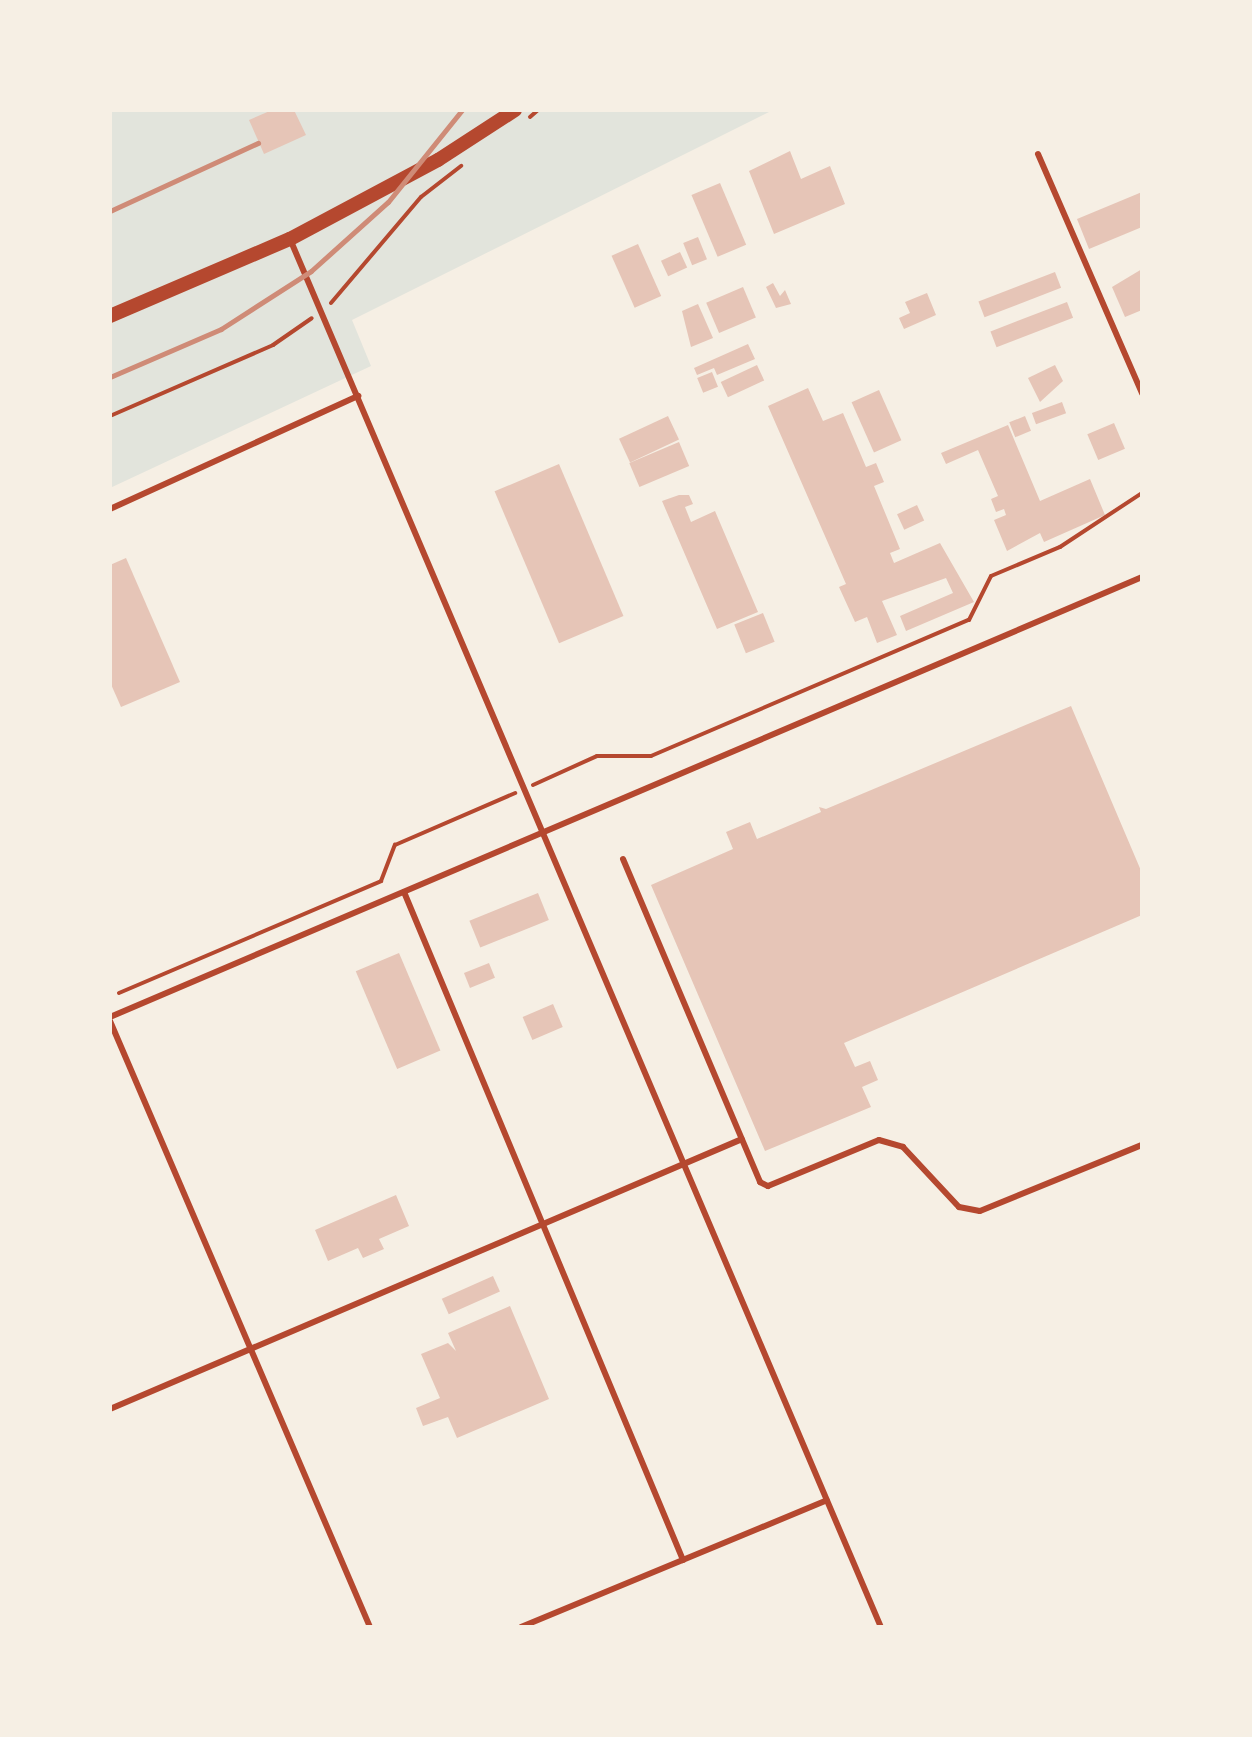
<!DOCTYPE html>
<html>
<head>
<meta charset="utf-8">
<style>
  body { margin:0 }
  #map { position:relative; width:1252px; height:1737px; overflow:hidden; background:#f6efe4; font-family:"Public Sans",sans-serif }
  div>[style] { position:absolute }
  .green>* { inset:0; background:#e2e4dc }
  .building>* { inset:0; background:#e6c5b7; transform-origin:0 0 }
  .path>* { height:4px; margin:-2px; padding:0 2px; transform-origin:2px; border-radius:2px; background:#b5482f }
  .service>* { height:6px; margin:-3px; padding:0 3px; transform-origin:3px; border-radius:3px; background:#b5482f }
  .tertiary>* { height:14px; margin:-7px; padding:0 7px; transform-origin:7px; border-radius:7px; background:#b5482f }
  .rail>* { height:5px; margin:-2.5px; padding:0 2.5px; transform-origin:2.5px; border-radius:2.5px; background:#cf8b77 }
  span { translate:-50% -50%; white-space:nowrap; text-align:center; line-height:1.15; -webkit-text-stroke:10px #f6efe4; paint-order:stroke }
  .frame { position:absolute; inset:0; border:112px solid #f6efe4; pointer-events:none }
</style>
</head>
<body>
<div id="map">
  <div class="green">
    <div style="clip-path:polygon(110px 110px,773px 110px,352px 320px,371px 366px,110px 488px)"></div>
  </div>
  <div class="building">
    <div style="clip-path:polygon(272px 110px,294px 110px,306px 135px,264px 154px,249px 120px)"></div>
    <div style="clip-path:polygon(790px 151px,801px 179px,830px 166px,845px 204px,774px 234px,749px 171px)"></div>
    <div style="left:720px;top:183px;width:67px;height:31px;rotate:67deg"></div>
    <div style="clip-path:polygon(1142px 192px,1142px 227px,1089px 249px,1077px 219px)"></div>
    <div style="left:698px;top:237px;width:24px;height:16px;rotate:68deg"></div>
    <div style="left:638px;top:244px;width:57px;height:29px;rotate:66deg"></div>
    <div style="left:680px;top:252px;width:17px;height:21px;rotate:65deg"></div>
    <div style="clip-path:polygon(1142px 269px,1142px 310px,1125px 317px,1112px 287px)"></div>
    <div style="left:1055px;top:272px;width:17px;height:82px;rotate:69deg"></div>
    <div style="clip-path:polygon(773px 283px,780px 296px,785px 290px,791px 304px,776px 308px,766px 287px)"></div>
    <div style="left:743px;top:287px;width:33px;height:40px;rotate:67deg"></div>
    <div style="clip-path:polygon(927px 293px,936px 315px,904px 329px,899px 318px,910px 313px,905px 302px)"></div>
    <div style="left:1067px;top:302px;width:17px;height:82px;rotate:69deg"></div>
    <div style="clip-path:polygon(698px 304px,713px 338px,691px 347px,682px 311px)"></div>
    <div style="clip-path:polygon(748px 344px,755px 359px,717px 375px,714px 368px,697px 375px,694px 368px)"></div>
    <div style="left:757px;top:365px;width:17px;height:40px;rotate:65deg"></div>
    <div style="clip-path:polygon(1055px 365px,1063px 381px,1040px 402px,1028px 378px)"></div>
    <div style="left:712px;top:372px;width:16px;height:16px;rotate:68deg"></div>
    <div style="clip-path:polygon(808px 388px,823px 421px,843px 413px,866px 467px,876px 463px,884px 482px,874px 486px,900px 549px,890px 553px,894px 563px,940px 543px,974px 602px,906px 631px,900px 616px,953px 593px,946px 578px,882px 601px,897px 635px,877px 643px,867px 617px,855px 622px,839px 587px,846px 584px,768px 406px)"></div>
    <div style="left:879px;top:390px;width:55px;height:30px;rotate:66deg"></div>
    <div style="left:1062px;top:402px;width:12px;height:32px;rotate:70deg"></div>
    <div style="left:668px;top:416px;width:26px;height:54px;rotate:65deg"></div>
    <div style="left:1025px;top:416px;width:16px;height:17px;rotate:68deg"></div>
    <div style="left:1114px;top:423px;width:28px;height:29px;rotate:67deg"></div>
    <div style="clip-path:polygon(1008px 425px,1040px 501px,1090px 479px,1105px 515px,1044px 542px,1040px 533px,1007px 551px,994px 520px,1006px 515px,1004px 509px,996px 512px,991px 499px,998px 496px,978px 450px,946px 464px,941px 453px)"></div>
    <div style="left:679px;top:442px;width:26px;height:54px;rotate:67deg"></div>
    <div style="left:559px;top:464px;width:165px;height:70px;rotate:67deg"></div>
    <div style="clip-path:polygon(679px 495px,689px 495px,693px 504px,685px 507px,691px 522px,715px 511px,758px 612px,717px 629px,662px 501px)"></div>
    <div style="left:917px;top:505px;width:17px;height:22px;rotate:65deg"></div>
    <div style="clip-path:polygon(126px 558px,180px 682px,121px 707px,110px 682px,110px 565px)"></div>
    <div style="left:763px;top:613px;width:31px;height:31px;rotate:68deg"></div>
    <div style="clip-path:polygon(1071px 706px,1142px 873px,1142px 915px,844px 1043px,855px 1067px,870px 1061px,878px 1080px,862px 1087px,871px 1107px,765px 1151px,651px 885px,733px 849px,726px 832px,750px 822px,757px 839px,821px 812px,819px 807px,826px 809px)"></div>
    <div style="left:538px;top:893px;width:29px;height:74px;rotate:68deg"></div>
    <div style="left:399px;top:953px;width:106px;height:47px;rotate:67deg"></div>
    <div style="left:489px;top:963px;width:16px;height:27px;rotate:68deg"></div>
    <div style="left:553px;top:1004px;width:25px;height:33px;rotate:67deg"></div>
    <div style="clip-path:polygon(396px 1195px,409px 1226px,379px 1239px,384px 1249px,363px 1258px,358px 1248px,328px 1261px,315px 1230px)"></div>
    <div style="left:493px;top:1276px;width:17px;height:56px;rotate:66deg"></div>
    <div style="clip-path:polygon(510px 1306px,549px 1399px,457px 1438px,448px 1417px,423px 1426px,416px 1408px,440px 1398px,421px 1354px,448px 1343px,456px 1351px,448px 1333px)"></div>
  </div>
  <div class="path">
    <div style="left:530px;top:117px;width:11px;rotate:-41deg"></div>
    <div style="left:331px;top:303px;width:139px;rotate:-49.7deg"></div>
    <div style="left:421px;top:197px;width:51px;rotate:-37.8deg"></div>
    <div style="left:110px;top:416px;width:178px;rotate:-23.5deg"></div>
    <div style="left:273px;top:345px;width:47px;rotate:-34.7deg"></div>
    <div style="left:533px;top:785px;width:70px;rotate:-24.4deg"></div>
    <div style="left:597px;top:756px;width:54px"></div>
    <div style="left:651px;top:756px;width:346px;rotate:-23.2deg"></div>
    <div style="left:969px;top:620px;width:49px;rotate:-63.4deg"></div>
    <div style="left:991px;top:576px;width:75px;rotate:-22.8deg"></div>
    <div style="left:1060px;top:547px;width:98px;rotate:-33.4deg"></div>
    <div style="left:119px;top:993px;width:285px;rotate:-23.1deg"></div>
    <div style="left:381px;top:881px;width:39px;rotate:-69deg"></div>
    <div style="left:395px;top:845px;width:131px;rotate:-23.4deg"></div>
  </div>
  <div class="service">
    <div style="left:1038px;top:154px;width:261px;rotate:66.5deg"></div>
    <div style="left:290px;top:239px;width:1509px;rotate:66.94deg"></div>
    <div style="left:110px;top:509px;width:273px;rotate:-24.5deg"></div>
    <div style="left:623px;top:859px;width:351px;rotate:67deg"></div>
    <div style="left:760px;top:1182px;width:9px;rotate:27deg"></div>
    <div style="left:768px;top:1186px;width:120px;rotate:-22.5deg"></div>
    <div style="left:879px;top:1140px;width:25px;rotate:16deg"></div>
    <div style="left:903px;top:1147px;width:82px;rotate:47deg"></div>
    <div style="left:959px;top:1207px;width:21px;rotate:11deg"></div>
    <div style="left:980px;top:1211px;width:175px;rotate:-22.2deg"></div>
    <div style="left:404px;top:892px;width:724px;rotate:67.33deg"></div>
    <div style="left:110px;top:1017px;width:1122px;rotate:-23.09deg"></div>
    <div style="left:110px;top:1021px;width:659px;rotate:66.78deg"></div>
    <div style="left:110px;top:1409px;width:687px;rotate:-23.13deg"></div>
    <div style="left:521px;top:1627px;width:331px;rotate:-22.5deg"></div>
  </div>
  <div class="tertiary">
    <div style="left:110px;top:316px;width:196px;rotate:-23.2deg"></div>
    <div style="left:290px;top:239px;width:168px;rotate:-28.1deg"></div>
    <div style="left:438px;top:160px;width:92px;rotate:-33deg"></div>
  </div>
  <div class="rail">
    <div style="left:110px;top:211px;width:163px;rotate:-24.7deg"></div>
    <div style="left:110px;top:377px;width:121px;rotate:-23.4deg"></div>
    <div style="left:221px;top:329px;width:107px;rotate:-32.8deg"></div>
    <div style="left:311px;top:271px;width:103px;rotate:-41.9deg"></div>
    <div style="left:388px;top:202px;width:118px;rotate:-51.2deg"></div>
  </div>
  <div class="frame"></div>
</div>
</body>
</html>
